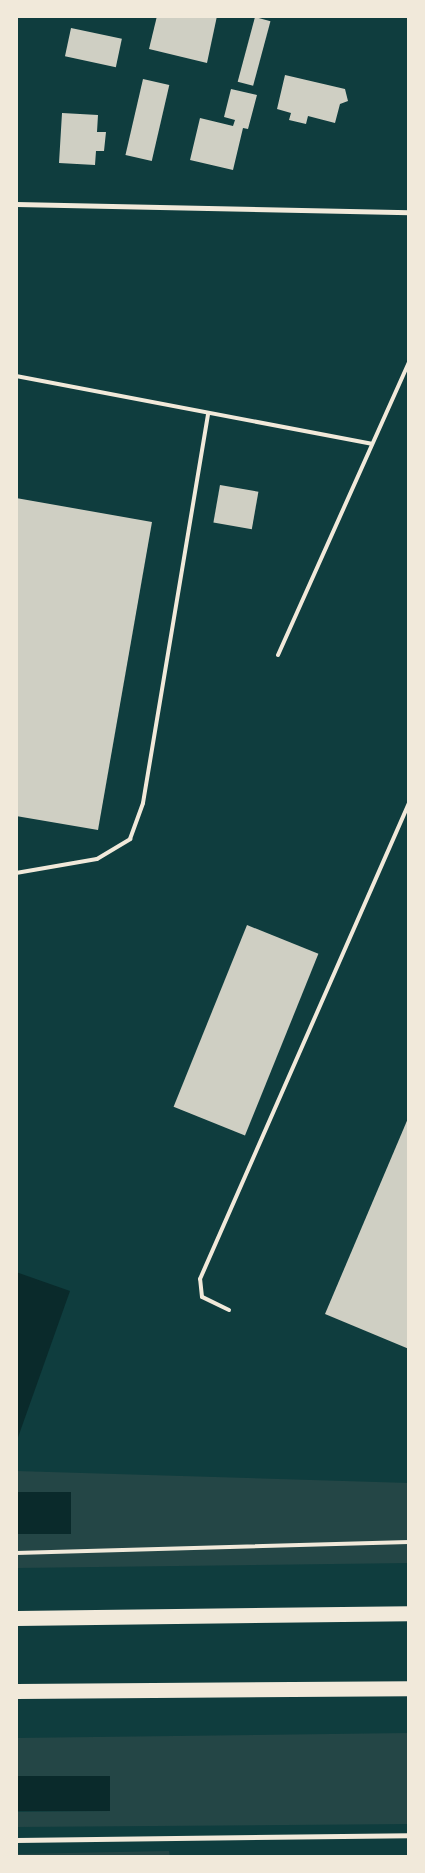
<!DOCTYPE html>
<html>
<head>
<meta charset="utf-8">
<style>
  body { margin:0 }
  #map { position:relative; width:425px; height:1873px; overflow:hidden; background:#0f3d3e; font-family:"DM Sans",sans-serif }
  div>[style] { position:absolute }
  .green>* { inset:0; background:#244646 }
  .water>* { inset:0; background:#0a2a2b; transform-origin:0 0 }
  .building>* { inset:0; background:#cfcfc3; transform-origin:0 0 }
  .service>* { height:4px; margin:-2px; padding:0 2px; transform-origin:2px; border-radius:2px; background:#f1e9da }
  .minor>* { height:5px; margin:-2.5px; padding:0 2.5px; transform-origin:2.5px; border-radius:2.5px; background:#f1e9da }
  .motorway>* { height:15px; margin:-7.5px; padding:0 7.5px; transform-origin:7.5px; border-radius:7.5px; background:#f1e9da }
  span { translate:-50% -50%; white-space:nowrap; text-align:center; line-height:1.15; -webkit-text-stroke:5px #f1e9da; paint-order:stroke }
  .frame { position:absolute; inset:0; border:18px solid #f1e9da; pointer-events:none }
</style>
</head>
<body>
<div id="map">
  <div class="green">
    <div style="clip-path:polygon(16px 1471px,409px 1483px,409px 1563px,16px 1568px,16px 1534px,70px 1534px,71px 1492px,16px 1492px)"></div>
    <div style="clip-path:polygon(409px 1733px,409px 1824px,16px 1827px,16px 1812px,110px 1811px,110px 1776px,16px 1777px,16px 1738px)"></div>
    <div style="clip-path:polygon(169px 1851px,170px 1857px,16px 1857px,16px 1854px)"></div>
  </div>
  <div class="water">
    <div style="clip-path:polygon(16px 1272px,70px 1291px,16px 1443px)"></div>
    <div style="left:16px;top:1492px;width:55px;height:42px"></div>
    <div style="left:110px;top:1776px;width:35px;height:94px;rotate:90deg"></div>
  </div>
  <div class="building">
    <div style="clip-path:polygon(157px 16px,217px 16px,207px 63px,149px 49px)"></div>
    <div style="left:255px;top:17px;width:16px;height:67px;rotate:15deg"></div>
    <div style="left:71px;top:28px;width:52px;height:29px;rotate:12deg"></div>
    <div style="clip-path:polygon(285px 75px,345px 89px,348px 101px,340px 104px,335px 123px,308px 116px,306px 124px,289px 120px,291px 113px,277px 109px)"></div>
    <div style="left:143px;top:79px;width:27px;height:78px;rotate:13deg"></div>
    <div style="clip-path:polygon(231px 89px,257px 95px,248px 129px,243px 128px,233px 170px,190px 160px,200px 118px,233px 126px,235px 120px,224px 117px)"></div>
    <div style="clip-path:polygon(62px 113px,98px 115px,97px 132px,106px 132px,104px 151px,96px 151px,95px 165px,59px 163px)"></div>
    <div style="left:220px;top:485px;width:39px;height:38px;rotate:10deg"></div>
    <div style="clip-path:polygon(16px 498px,152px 522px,98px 830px,16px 816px)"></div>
    <div style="left:247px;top:925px;width:77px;height:196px;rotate:22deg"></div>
    <div style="clip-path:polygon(409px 1116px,409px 1349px,325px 1314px)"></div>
  </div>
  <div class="service">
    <div style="left:16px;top:376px;width:362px;rotate:10.8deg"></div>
    <div style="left:278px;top:655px;width:321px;rotate:-65.9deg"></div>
    <div style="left:16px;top:873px;width:82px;rotate:-9.8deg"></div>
    <div style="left:97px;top:859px;width:39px;rotate:-31deg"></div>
    <div style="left:130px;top:839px;width:38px;rotate:-70deg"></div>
    <div style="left:143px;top:803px;width:395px;rotate:-80.5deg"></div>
    <div style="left:229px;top:1310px;width:30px;rotate:-154deg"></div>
    <div style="left:202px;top:1297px;width:18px;rotate:-96deg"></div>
    <div style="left:200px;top:1279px;width:520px;rotate:-66.29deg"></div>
    <div style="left:16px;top:1553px;width:393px;rotate:-1.6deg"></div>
  </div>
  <div class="minor">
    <div style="left:16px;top:204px;width:393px;rotate:1.2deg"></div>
    <div style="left:16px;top:1840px;width:393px;rotate:-0.7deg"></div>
  </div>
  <div class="motorway">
    <div style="left:16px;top:1618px;width:393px;rotate:-0.7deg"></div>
    <div style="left:16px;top:1691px;width:393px;rotate:-0.4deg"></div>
  </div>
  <div class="frame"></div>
</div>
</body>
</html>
